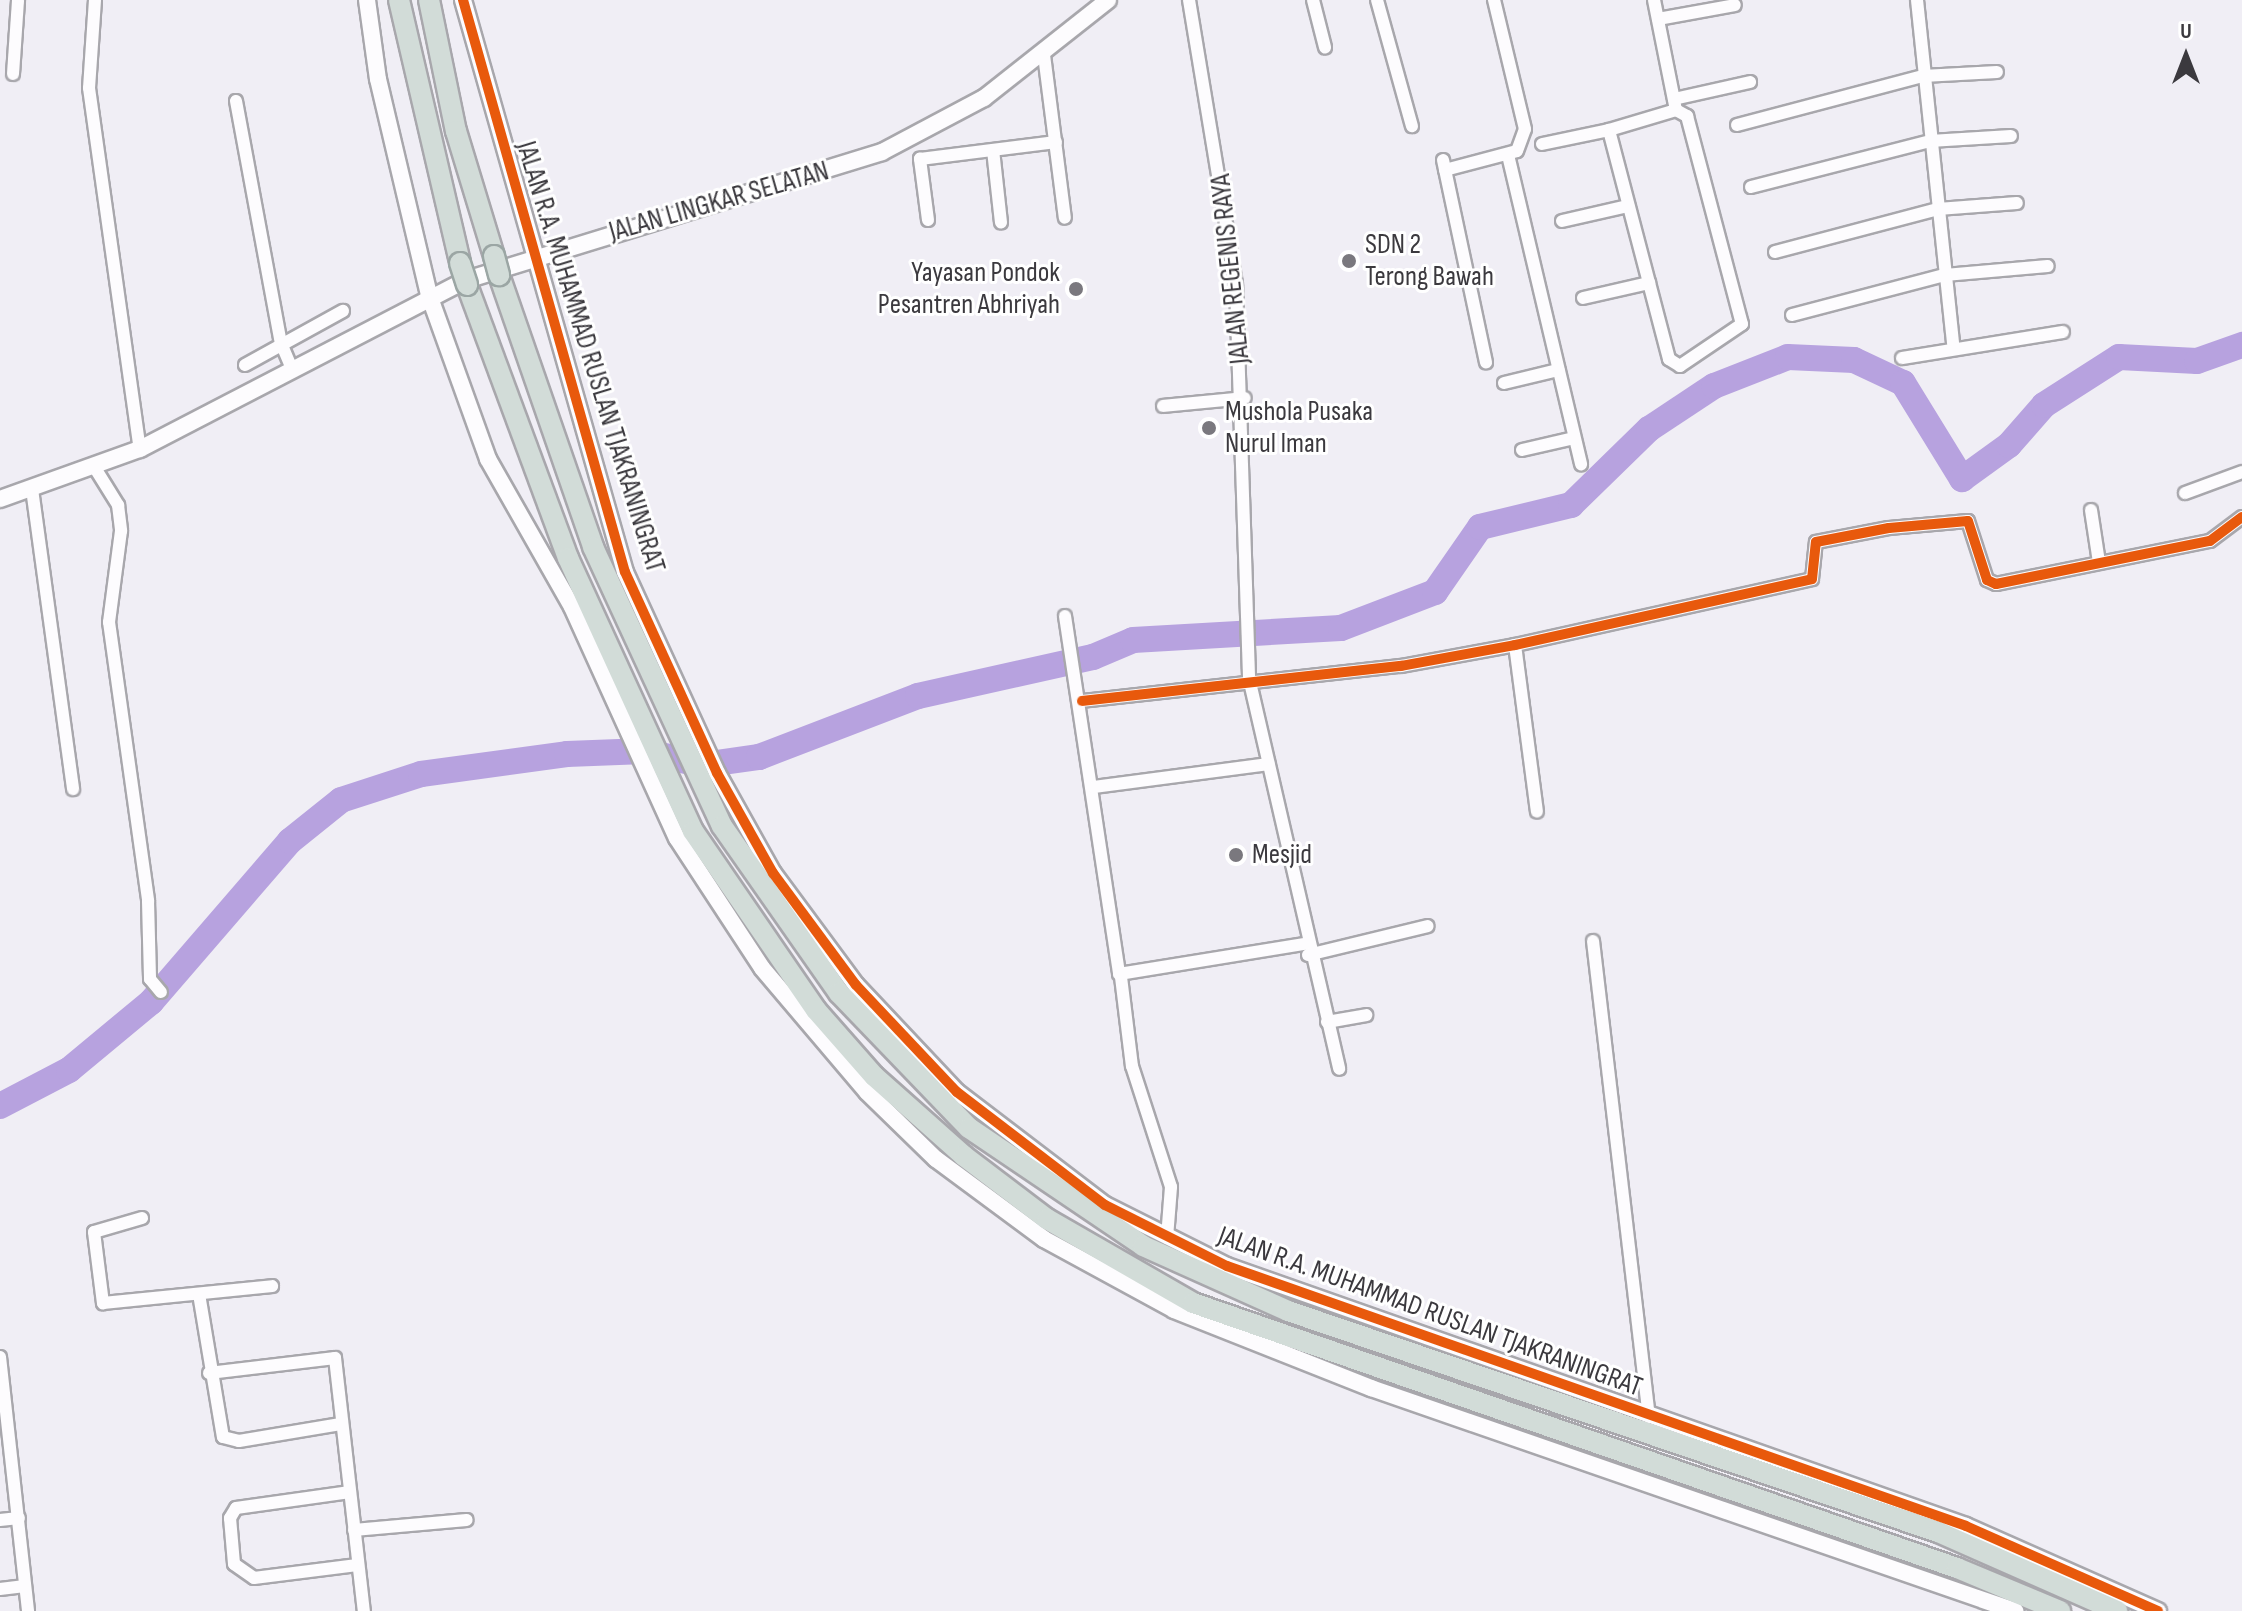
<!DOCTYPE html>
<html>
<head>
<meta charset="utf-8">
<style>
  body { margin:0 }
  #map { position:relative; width:2242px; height:1611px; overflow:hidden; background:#f0eef5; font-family:"Sofia Sans Condensed",sans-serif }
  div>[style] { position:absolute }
  .river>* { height:26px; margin:-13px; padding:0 13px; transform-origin:13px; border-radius:13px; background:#b7a2df }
  .roads { filter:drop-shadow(2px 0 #a8a7ac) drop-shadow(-2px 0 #a8a7ac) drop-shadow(0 2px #a8a7ac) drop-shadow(0 -2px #a8a7ac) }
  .minor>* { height:12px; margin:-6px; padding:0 6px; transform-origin:6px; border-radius:6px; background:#fdfcfe }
  .tertiary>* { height:16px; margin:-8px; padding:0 8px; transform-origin:8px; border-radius:8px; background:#fdfcfe }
  .trunk>* { height:20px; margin:-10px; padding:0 10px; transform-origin:10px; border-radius:10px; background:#d2dcd8 }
  .bridges { filter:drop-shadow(2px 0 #9ba6a4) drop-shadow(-2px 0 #9ba6a4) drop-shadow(0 2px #9ba6a4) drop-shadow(0 -2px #9ba6a4) }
  .trunk-bridge>* { height:20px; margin:-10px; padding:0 10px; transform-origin:10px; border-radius:10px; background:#d2dcd8 }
  .cycleway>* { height:10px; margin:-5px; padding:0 5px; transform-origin:5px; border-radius:5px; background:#e8590c }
  .dots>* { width:22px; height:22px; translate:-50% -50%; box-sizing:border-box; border:4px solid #fff; border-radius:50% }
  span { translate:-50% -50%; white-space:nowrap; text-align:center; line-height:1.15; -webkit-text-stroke:6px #fff; paint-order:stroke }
  .street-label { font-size:28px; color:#3b393e }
  .poi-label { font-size:28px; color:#3b393e }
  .left { translate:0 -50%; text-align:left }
  .right { translate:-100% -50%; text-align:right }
  .north { position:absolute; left:2146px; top:16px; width:80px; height:80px; -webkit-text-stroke:6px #fff; paint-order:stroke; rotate:0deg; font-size:22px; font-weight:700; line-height:32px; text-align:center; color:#3b393e }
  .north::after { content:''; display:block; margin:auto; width:28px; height:36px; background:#3b393e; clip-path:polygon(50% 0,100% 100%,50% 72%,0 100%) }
</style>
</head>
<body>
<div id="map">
  <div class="river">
    <div style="left:0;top:1106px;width:78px;rotate:-27.6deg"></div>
    <div style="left:69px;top:1070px;width:107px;rotate:-39.7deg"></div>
    <div style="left:151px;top:1002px;width:213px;rotate:-49.2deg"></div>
    <div style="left:290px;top:841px;width:65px;rotate:-38.8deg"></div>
    <div style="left:341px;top:800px;width:84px;rotate:-18deg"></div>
    <div style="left:421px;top:774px;width:147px;rotate:-7.8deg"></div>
    <div style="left:567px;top:754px;width:78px;rotate:-2.2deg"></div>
    <div style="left:645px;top:751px;width:59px;rotate:13.8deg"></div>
    <div style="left:702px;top:765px;width:58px;rotate:-8deg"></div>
    <div style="left:759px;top:757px;width:170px;rotate:-21deg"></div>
    <div style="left:918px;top:696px;width:179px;rotate:-12.6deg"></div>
    <div style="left:1093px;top:657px;width:43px;rotate:-23deg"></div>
    <div style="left:1133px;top:640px;width:208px;rotate:-3.3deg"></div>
    <div style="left:1341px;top:628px;width:101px;rotate:-21deg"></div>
    <div style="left:1435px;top:592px;width:79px;rotate:-55.3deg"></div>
    <div style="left:1480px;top:527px;width:94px;rotate:-13.6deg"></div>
    <div style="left:1571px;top:505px;width:109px;rotate:-44.3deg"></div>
    <div style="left:1649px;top:429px;width:78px;rotate:-33.5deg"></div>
    <div style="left:1714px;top:386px;width:79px;rotate:-21.4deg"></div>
    <div style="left:1788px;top:357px;width:66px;rotate:2.6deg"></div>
    <div style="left:1854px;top:360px;width:54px;rotate:25.1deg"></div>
    <div style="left:1903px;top:383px;width:113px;rotate:58.4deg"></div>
    <div style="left:1962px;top:479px;width:58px;rotate:-35.9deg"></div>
    <div style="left:2009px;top:445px;width:53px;rotate:-48.8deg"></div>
    <div style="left:2044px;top:405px;width:89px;rotate:-32.6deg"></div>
    <div style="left:2119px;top:357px;width:78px;rotate:2.9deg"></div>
    <div style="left:2197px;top:361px;width:48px;rotate:-19.6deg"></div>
  </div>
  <div class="roads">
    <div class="minor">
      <div style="left:95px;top:0;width:88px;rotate:93.9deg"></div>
      <div style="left:89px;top:88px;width:365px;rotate:82deg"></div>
      <div style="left:1189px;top:0;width:288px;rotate:80.6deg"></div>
      <div style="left:1236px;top:284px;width:394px;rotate:88.1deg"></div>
      <div style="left:1249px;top:678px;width:401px;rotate:77deg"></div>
      <div style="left:1313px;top:0;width:49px;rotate:75.7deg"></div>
      <div style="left:1377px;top:0;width:131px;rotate:74.5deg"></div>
      <div style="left:1654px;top:0;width:112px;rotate:78.7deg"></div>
      <div style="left:1917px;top:0;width:346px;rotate:84deg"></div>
      <div style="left:1658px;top:19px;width:78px;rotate:-10.3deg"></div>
      <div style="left:1044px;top:55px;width:164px;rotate:82.7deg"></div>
      <div style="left:13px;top:74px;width:74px;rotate:-86.1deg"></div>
      <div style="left:1674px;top:99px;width:78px;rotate:-12.6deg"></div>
      <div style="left:236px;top:101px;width:246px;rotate:79.5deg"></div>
      <div style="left:281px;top:343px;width:25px;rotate:67deg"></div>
      <div style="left:1676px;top:110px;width:13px;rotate:29deg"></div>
      <div style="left:1687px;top:116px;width:215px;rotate:75.2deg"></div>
      <div style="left:1742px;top:324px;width:75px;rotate:145.9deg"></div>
      <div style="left:1680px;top:366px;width:13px;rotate:-148deg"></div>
      <div style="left:1669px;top:359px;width:237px;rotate:-104.7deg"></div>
      <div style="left:1609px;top:130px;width:70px;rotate:-16.6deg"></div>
      <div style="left:1737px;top:125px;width:192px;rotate:-14.8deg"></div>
      <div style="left:1923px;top:76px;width:74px;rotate:-3.1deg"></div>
      <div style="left:1542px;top:144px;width:68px;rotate:-11.8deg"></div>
      <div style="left:993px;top:150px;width:73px;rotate:83.7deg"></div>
      <div style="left:1508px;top:155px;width:318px;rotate:76.7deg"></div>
      <div style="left:1443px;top:160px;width:207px;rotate:78deg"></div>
      <div style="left:1445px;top:170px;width:74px;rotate:-14.8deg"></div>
      <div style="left:1517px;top:151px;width:23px;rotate:-70deg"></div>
      <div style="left:1525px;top:129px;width:133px;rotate:-103.5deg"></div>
      <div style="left:1751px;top:187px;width:185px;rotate:-14.4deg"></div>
      <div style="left:1930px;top:141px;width:81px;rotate:-3.5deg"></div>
      <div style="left:928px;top:220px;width:62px;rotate:-97.5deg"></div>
      <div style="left:920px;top:159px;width:137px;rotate:-7.1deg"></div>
      <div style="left:1562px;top:221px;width:68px;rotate:-12.8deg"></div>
      <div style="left:1775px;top:252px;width:169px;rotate:-14.8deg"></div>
      <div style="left:1938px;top:209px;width:79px;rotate:-4.3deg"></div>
      <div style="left:1583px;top:298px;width:68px;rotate:-12.8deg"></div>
      <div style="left:1792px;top:315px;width:158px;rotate:-14.7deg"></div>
      <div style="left:1945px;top:275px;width:103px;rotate:-5deg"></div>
      <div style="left:1902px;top:358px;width:163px;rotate:-9.2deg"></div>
      <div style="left:245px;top:365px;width:112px;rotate:-28.9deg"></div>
      <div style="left:1504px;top:383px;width:56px;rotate:-13.5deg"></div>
      <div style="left:1163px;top:406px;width:82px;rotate:-5.6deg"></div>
      <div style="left:1522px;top:450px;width:53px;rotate:-13deg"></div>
      <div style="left:95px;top:468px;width:44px;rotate:58.1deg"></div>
      <div style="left:118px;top:505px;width:26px;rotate:83deg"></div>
      <div style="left:121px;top:531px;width:92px;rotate:97.5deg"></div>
      <div style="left:109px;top:622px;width:282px;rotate:82deg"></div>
      <div style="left:148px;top:901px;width:78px;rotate:88.5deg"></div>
      <div style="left:150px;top:979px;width:17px;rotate:50deg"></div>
      <div style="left:32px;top:489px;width:303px;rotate:82.2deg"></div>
      <div style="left:2185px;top:493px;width:61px;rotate:-20.2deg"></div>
      <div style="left:2091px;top:510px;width:53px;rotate:81.3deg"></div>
      <div style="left:1065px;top:616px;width:362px;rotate:81.4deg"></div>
      <div style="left:1119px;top:974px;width:188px;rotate:-9.2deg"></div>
      <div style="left:1515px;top:645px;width:168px;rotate:82.5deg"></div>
      <div style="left:1082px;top:701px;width:321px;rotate:-6.3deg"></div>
      <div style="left:1401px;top:666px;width:116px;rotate:-10.4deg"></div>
      <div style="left:1515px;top:645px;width:304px;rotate:-12.5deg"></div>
      <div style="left:1812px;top:579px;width:37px;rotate:-84deg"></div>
      <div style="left:1816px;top:542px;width:74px;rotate:-10.9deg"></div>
      <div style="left:1889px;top:528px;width:79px;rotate:-5.1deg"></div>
      <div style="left:1968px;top:521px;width:62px;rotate:72.1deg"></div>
      <div style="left:1987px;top:580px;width:10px;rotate:24deg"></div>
      <div style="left:1996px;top:584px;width:218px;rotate:-11.4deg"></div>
      <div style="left:2210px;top:541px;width:40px;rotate:-37deg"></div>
      <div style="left:1094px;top:787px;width:176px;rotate:-7.5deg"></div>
      <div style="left:1593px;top:941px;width:479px;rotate:83.3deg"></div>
      <div style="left:1308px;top:955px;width:123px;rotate:-13.6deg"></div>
      <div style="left:1121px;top:977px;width:90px;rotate:83deg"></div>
      <div style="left:1132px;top:1066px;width:127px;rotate:72.1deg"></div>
      <div style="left:1171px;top:1187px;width:51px;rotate:94.5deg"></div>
      <div style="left:1327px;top:1022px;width:40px;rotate:-10deg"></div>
      <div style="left:142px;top:1218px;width:50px;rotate:163.7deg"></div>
      <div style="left:94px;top:1232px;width:72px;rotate:82.8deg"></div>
      <div style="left:103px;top:1303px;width:170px;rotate:-5.7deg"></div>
      <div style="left:199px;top:1294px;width:145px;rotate:80.5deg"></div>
      <div style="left:223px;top:1437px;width:16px;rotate:14deg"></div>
      <div style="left:239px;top:1441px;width:103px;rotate:-9.5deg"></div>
      <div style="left:0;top:1357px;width:256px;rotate:83.7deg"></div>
      <div style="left:209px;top:1373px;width:127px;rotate:-6.8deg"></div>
      <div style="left:335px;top:1358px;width:255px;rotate:83.5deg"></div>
      <div style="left:350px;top:1492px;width:115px;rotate:172deg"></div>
      <div style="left:236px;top:1508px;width:12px;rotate:121deg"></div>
      <div style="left:230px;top:1518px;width:46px;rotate:85deg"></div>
      <div style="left:234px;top:1564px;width:24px;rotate:35deg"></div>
      <div style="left:254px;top:1578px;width:104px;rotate:-7.2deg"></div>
      <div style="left:0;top:1520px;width:19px;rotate:-6deg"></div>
      <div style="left:354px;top:1530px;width:113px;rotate:-5.1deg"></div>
      <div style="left:0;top:1589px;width:25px;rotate:-7deg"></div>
    </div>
    <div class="tertiary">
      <div style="left:367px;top:0;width:80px;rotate:82.1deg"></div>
      <div style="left:378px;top:79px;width:222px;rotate:76.7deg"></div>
      <div style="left:429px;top:295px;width:174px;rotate:70.2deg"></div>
      <div style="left:488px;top:459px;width:170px;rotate:60.4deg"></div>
      <div style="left:572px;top:607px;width:254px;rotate:65.6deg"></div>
      <div style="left:677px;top:838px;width:155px;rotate:56.8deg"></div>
      <div style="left:762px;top:968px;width:162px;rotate:49.7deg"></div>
      <div style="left:867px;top:1092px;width:96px;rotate:44.2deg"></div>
      <div style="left:936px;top:1159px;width:134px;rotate:36.5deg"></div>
      <div style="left:1044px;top:1239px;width:148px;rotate:28.6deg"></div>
      <div style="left:1174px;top:1310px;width:212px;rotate:21.6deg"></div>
      <div style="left:1371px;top:1388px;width:682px;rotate:19.1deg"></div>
      <div style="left:463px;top:0;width:594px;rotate:74.19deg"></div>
      <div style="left:625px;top:572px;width:221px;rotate:65.4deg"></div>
      <div style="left:717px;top:773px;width:115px;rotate:60.8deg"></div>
      <div style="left:773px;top:873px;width:139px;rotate:53.5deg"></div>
      <div style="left:856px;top:985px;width:147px;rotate:46.7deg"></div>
      <div style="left:957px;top:1092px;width:186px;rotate:37.4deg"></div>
      <div style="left:1105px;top:1205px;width:136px;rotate:26.6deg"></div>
      <div style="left:1227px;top:1266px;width:783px;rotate:19.38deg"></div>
      <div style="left:1966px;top:1526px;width:210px;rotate:23.9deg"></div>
      <div style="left:0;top:499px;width:149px;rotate:-19.7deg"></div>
      <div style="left:140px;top:449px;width:367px;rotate:-27.4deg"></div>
      <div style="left:466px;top:280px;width:435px;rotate:-17.1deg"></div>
      <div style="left:882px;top:152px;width:115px;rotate:-27.9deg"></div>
      <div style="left:984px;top:98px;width:158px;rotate:-38.3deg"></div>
    </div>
    <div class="trunk">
      <div style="left:399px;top:0;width:270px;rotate:76.9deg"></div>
      <div style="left:429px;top:0;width:134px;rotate:78.4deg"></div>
      <div style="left:456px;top:131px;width:131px;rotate:73.1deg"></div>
      <div style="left:499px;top:275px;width:288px;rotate:70.9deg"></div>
      <div style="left:593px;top:547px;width:307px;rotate:65.2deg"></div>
      <div style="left:722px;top:826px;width:204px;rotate:55deg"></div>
      <div style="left:839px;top:993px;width:187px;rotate:46.1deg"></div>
      <div style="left:969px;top:1128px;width:210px;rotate:34.1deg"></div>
      <div style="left:1143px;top:1246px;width:159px;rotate:24.1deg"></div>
      <div style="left:1288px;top:1311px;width:687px;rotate:18.78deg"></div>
      <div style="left:1938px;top:1532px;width:196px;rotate:23.8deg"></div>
      <div style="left:467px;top:285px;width:291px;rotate:69.7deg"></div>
      <div style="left:568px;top:558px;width:300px;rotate:65.4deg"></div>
      <div style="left:693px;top:831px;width:217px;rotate:55.5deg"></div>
      <div style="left:816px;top:1010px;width:88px;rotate:48.7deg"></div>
      <div style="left:874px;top:1076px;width:120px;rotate:41.6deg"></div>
      <div style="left:964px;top:1156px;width:104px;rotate:37.2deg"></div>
      <div style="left:1047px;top:1219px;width:168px;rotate:29.9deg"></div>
      <div style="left:1193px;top:1303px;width:809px;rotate:19.13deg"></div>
      <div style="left:1957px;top:1568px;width:112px;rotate:22.7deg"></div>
    </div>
  </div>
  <div class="bridges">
    <div class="trunk-bridge">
      <div style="left:494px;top:256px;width:20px;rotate:75deg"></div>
      <div style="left:460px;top:263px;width:23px;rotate:72deg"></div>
    </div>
  </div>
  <div class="cycleway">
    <div style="left:463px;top:0;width:594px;rotate:74.19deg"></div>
    <div style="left:625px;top:572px;width:221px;rotate:65.4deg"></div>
    <div style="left:717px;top:773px;width:115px;rotate:60.8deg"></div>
    <div style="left:773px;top:873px;width:139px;rotate:53.5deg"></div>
    <div style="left:856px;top:985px;width:147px;rotate:46.7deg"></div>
    <div style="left:957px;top:1092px;width:186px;rotate:37.4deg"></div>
    <div style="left:1105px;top:1205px;width:136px;rotate:26.6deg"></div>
    <div style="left:1227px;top:1266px;width:783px;rotate:19.38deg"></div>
    <div style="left:1966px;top:1526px;width:210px;rotate:23.9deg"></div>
    <div style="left:1082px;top:701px;width:321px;rotate:-6.3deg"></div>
    <div style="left:1401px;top:666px;width:116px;rotate:-10.4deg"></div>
    <div style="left:1515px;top:645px;width:304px;rotate:-12.5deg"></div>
    <div style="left:1812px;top:579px;width:37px;rotate:-84deg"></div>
    <div style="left:1816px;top:542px;width:74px;rotate:-10.9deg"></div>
    <div style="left:1889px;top:528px;width:79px;rotate:-5.1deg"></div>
    <div style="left:1968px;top:521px;width:62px;rotate:72.1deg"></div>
    <div style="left:1987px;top:580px;width:10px;rotate:24deg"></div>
    <div style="left:1996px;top:584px;width:218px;rotate:-11.4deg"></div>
    <div style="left:2210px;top:541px;width:40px;rotate:-37deg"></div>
  </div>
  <div class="dots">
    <div style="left:1349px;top:261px;background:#7a787e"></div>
    <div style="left:1076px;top:289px;background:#7a787e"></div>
    <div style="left:1209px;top:428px;background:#7a787e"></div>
    <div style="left:1236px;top:855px;background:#7a787e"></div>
  </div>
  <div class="street-label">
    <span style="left:719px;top:202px;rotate:-16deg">JALAN LINGKAR SELATAN</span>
    <span style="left:1231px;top:269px;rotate:-96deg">JALAN REGENIS RAYA</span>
    <span style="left:590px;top:357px;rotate:73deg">JALAN R.A. MUHAMMAD RUSLAN TJAKRANINGRAT</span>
    <span style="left:1430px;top:1312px;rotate:20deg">JALAN R.A. MUHAMMAD RUSLAN TJAKRANINGRAT</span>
  </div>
  <div class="poi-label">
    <span class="left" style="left:1365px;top:261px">SDN 2<br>Terong Bawah</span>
    <span class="right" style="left:1060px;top:289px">Yayasan Pondok<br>Pesantren Abhriyah</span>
    <span class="left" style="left:1225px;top:428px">Mushola Pusaka<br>Nurul Iman</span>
    <span class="left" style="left:1252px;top:855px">Mesjid</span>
  </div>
  <div class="north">U</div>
</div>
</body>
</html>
